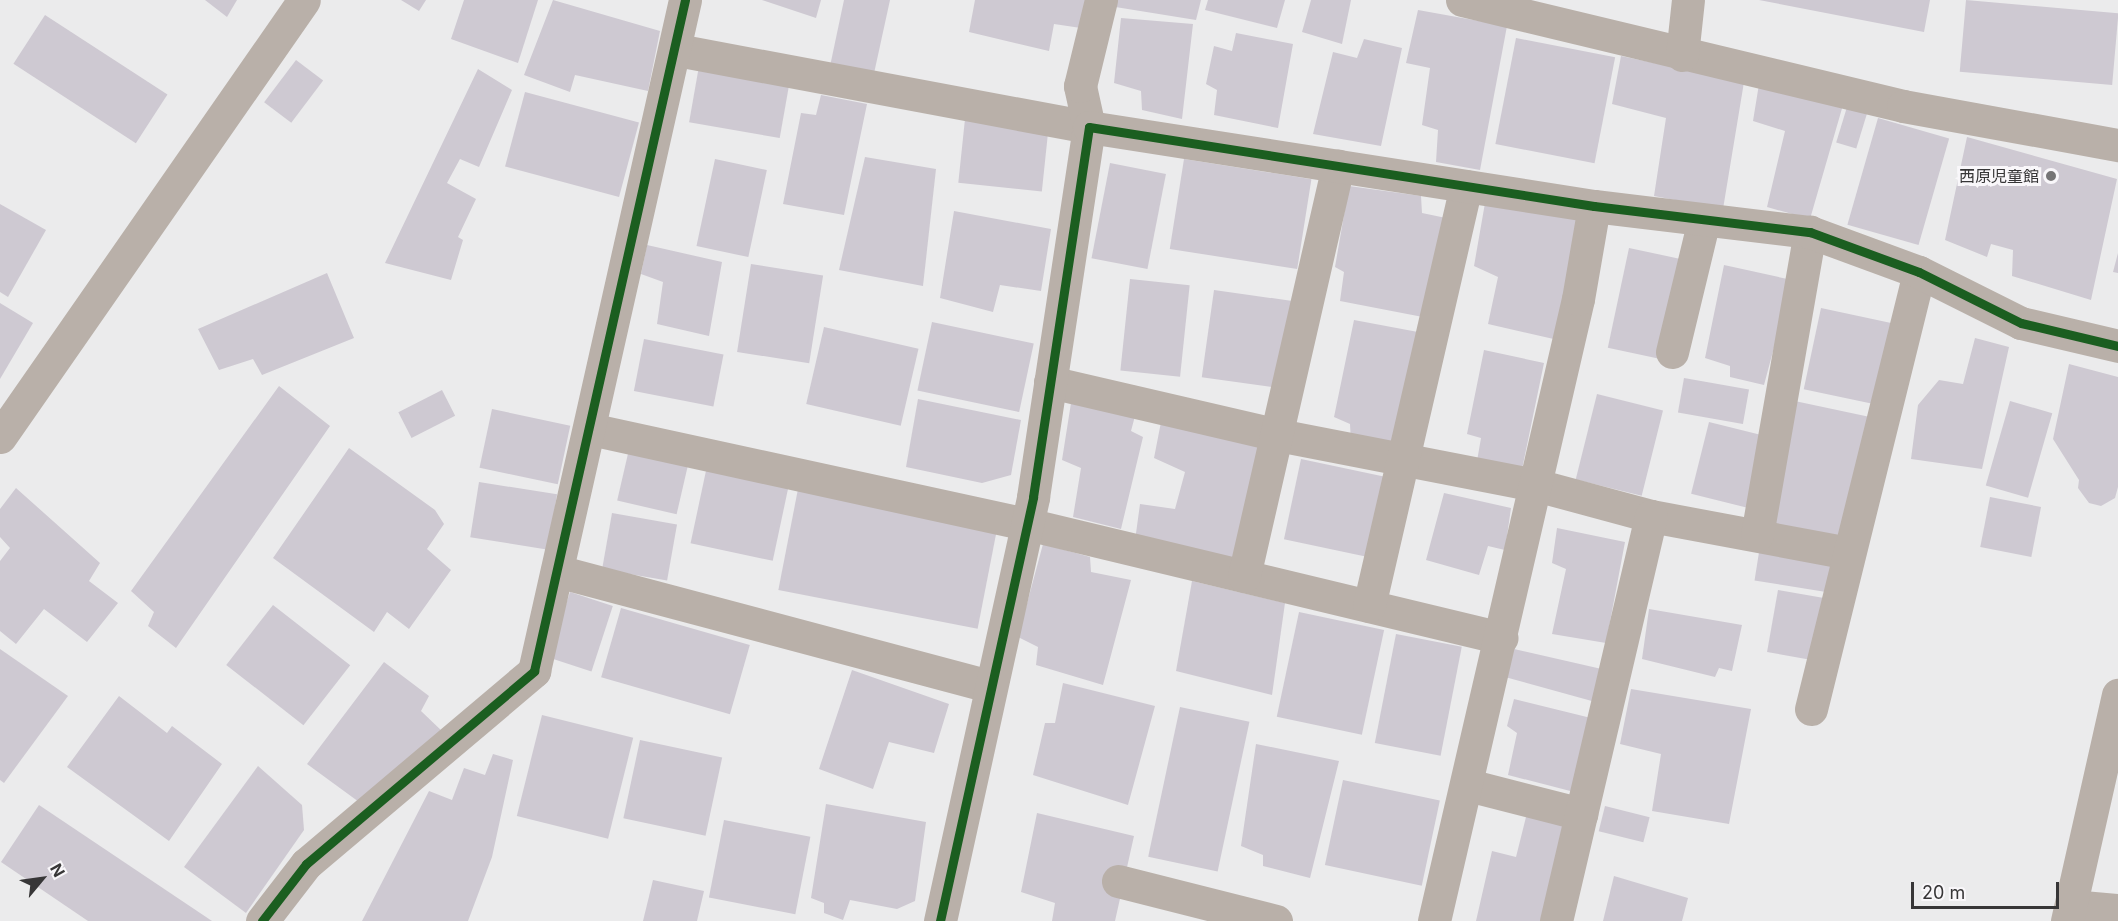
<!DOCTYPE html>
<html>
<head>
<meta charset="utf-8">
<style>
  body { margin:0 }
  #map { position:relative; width:2118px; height:921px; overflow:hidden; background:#ebebec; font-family:Inter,"Noto Sans JP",sans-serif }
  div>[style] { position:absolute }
  .building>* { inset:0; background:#cec9d2; transform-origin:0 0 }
  .minor>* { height:33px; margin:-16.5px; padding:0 16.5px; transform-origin:16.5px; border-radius:16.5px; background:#b9b0a9 }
  .cycleway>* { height:9px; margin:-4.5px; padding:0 4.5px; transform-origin:4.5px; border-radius:4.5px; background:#1b5e20 }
  .dots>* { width:16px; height:16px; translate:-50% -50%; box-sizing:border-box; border:3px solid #f9f7fa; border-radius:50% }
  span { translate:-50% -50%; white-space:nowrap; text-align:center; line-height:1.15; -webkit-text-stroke:6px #f9f7fa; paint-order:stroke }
  .poi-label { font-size:16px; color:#373637 }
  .right { translate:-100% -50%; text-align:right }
  .north { position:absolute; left:12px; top:849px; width:60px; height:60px; -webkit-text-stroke:4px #f9f7fa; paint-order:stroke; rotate:61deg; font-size:16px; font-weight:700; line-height:24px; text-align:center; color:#373637 }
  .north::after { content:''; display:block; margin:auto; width:21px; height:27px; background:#373637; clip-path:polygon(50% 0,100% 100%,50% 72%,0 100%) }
  .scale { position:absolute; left:1911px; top:882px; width:148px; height:27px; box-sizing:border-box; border:3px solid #373637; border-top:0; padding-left:8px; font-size:18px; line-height:21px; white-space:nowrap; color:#373637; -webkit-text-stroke:4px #f9f7fa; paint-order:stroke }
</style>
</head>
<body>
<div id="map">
  <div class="building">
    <div style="clip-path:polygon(205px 0,237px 0,227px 17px)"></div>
    <div style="clip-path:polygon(401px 0,426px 0,419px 11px)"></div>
    <div style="clip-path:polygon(464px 0,538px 0,518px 63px,451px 39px)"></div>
    <div style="clip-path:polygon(553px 0,660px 31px,648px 91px,575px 75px,570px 92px,524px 75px)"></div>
    <div style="clip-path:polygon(762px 0,821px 0,816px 18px)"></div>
    <div style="clip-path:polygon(844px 0,890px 0,873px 78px,829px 71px)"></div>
    <div style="clip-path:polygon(975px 0,1087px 0,1081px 28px,1054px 24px,1049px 51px,969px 32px)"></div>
    <div style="clip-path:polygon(1104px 0,1201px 0,1196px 20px,1103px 5px)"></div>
    <div style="clip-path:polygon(1208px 0,1285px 0,1277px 28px,1205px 10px)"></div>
    <div style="clip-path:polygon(1311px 0,1351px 0,1342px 44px,1302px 32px)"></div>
    <div style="clip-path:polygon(1759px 0,1930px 0,1924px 32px)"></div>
    <div style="left:1966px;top:0;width:153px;height:72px;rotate:5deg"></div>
    <div style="clip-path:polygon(1418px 10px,1507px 26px,1480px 170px,1436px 162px,1438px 130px,1422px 125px,1430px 68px,1406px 63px)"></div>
    <div style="left:45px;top:15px;width:146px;height:58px;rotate:33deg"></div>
    <div style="clip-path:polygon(1121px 18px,1193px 24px,1182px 119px,1142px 110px,1141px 91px,1114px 83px)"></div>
    <div style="clip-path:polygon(1236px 33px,1293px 44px,1278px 128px,1214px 115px,1217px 90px,1206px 84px,1214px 46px,1232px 51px)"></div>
    <div style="left:1516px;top:38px;width:101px;height:108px;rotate:11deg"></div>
    <div style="clip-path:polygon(1364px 39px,1402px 48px,1381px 146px,1313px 134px,1333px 52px,1357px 58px)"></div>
    <div style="clip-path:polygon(1621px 56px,1744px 82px,1723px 209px,1654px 196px,1666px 118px,1612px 104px)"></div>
    <div style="left:296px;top:60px;width:34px;height:53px;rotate:37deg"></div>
    <div style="left:699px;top:66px;width:92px;height:57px;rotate:10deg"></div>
    <div style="clip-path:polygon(478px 69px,512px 90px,479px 167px,460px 159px,447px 183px,476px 199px,458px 237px,463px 240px,451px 280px,385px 263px)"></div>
    <div style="clip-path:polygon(1759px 84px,1843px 105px,1810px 219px,1767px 207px,1785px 131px,1753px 121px)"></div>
    <div style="left:525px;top:92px;width:118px;height:77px;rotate:15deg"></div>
    <div style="clip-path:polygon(821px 95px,867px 104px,844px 215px,783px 204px,801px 113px,816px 115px)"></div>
    <div style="left:1847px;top:107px;width:21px;height:37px;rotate:17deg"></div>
    <div style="left:1878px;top:118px;width:74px;height:111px;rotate:16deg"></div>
    <div style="left:965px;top:119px;width:84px;height:64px;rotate:6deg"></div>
    <div style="clip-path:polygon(1967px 137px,2117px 179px,2091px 300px,2012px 276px,2013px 250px,1991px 244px,1987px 257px,1945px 240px)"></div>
    <div style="clip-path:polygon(865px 157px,936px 169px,923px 286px,839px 270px)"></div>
    <div style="left:715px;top:159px;width:53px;height:89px;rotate:12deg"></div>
    <div style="left:1184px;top:159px;width:129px;height:91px;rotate:9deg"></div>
    <div style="left:1110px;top:163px;width:57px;height:97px;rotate:11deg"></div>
    <div style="clip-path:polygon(1349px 186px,1421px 196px,1422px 213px,1446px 218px,1428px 318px,1340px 301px,1344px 272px,1335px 267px)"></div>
    <div style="clip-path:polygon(1485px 203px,1584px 217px,1558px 340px,1488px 324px,1498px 277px,1474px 266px)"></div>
    <div style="clip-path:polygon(0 204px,46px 230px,8px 297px,0 292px)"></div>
    <div style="clip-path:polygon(954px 211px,1051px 229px,1041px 291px,1000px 285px,993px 312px,940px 298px)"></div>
    <div style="clip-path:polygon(647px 245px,722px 262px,709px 336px,657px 324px,663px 282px,641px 274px)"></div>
    <div style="left:1629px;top:248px;width:73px;height:102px;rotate:12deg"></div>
    <div style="clip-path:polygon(2118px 253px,2118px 273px,2113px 272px)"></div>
    <div style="left:751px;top:264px;width:73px;height:89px;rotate:9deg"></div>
    <div style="clip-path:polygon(1724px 265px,1792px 280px,1764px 385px,1730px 377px,1730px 366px,1705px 358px)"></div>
    <div style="clip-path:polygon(327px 273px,354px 338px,262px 375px,253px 359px,219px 370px,198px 329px)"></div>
    <div style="left:1130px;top:279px;width:60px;height:92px;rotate:6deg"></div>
    <div style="left:1214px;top:290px;width:88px;height:88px;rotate:8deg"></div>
    <div style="clip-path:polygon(0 303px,33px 323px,0 379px)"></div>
    <div style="left:1821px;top:308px;width:80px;height:83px;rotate:12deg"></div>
    <div style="clip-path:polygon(1354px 320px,1418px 332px,1393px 449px,1351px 442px,1350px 424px,1334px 417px)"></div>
    <div style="left:932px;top:322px;width:104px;height:70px;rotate:12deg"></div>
    <div style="left:824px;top:327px;width:97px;height:79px;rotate:13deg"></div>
    <div style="clip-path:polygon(1975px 338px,2009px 347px,1982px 469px,1911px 459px,1918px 405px,1939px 380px,1963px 384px)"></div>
    <div style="left:644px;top:339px;width:81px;height:53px;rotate:11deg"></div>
    <div style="clip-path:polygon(1484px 350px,1544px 363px,1521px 474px,1477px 461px,1481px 438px,1467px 434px)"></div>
    <div style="clip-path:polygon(2069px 364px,2118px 377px,2118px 487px,2115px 498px,2101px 506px,2089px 503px,2078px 488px,2079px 480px,2053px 439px)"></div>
    <div style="left:1684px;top:378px;width:66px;height:35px;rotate:10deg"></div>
    <div style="clip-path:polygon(279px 386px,330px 426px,176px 648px,148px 626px,154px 612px,131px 591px)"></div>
    <div style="left:442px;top:390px;width:29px;height:49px;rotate:63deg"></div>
    <div style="left:1597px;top:394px;width:68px;height:88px;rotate:14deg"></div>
    <div style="clip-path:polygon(918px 399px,1021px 420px,1011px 475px,982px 483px,906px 467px)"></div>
    <div style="left:1790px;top:400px;width:95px;height:128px;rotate:12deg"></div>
    <div style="left:2010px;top:401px;width:44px;height:88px;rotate:16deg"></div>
    <div style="clip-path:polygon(1071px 403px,1135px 416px,1131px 431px,1143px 437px,1121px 529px,1073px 517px,1081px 468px,1062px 460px)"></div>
    <div style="left:492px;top:409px;width:80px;height:60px;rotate:12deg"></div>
    <div style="clip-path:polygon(1161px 422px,1277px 446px,1233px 567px,1134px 548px,1140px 504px,1175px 509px,1185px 472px,1154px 458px)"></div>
    <div style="left:1709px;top:422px;width:57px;height:74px;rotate:14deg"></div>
    <div style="left:630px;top:445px;width:61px;height:57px;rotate:13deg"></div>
    <div style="clip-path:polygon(349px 448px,435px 510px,444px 524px,427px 549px,451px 570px,409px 629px,387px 612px,374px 632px,273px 558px)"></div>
    <div style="left:1301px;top:459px;width:93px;height:82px;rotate:12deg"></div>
    <div style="left:707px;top:466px;width:84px;height:79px;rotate:12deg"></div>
    <div style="left:479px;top:482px;width:79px;height:56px;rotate:9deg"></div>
    <div style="clip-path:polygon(16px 488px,100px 563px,89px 581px,118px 603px,87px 642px,44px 609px,16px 644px,0 631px,0 561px,10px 548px,0 537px,0 509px)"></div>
    <div style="left:798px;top:489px;width:203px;height:103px;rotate:11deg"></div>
    <div style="clip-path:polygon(1444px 493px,1511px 508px,1505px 550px,1488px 546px,1479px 575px,1426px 560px)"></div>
    <div style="left:1990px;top:497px;width:52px;height:51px;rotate:11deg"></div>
    <div style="left:612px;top:513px;width:66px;height:57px;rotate:10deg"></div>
    <div style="clip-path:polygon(1557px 528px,1625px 542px,1606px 643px,1552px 634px,1566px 569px,1552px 563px)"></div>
    <div style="clip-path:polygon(1043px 544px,1090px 557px,1091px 572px,1131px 580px,1103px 685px,1036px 665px,1038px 647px,1018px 637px)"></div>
    <div style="left:1760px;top:546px;width:74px;height:35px;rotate:9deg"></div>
    <div style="clip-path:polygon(1192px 581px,1285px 603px,1272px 695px,1176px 671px)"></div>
    <div style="left:1778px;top:590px;width:51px;height:63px;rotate:10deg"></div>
    <div style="left:570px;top:592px;width:45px;height:69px;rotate:18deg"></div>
    <div style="left:273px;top:605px;width:98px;height:76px;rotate:38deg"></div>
    <div style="left:621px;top:608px;width:134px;height:72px;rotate:16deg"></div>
    <div style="clip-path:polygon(1649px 609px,1742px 625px,1732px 671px,1719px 668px,1715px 677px,1642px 659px)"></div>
    <div style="left:1299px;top:612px;width:87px;height:107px;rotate:12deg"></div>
    <div style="left:1396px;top:634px;width:67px;height:111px;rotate:11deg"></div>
    <div style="clip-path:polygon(0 649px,68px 696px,4px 783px,0 780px)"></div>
    <div style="clip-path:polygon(1514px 649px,1606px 670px,1599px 703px,1505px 677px)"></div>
    <div style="clip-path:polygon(384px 662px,429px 696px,421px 711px,444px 733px,359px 802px,307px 764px)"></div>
    <div style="clip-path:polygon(852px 670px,949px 704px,934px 753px,889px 742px,873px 789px,819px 769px)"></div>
    <div style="clip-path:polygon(1063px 683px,1155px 706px,1128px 805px,1033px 775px,1045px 723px,1055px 723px)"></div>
    <div style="clip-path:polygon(1631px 689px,1751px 709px,1729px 824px,1652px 811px,1661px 754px,1620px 744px)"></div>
    <div style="clip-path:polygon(119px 696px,167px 733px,172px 726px,222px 764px,169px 841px,67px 767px)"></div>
    <div style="clip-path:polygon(1514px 699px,1591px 718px,1578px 793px,1508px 775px,1517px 733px,1507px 726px)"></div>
    <div style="left:1180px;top:707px;width:71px;height:153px;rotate:12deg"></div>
    <div style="left:542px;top:715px;width:94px;height:104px;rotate:14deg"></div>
    <div style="left:640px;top:740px;width:84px;height:80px;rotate:12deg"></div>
    <div style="clip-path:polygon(1256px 744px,1339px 761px,1310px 878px,1263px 866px,1263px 855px,1241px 846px)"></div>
    <div style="clip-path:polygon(493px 754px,513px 760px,492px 857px,468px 921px,362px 921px,429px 791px,452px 800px,464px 768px,485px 775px)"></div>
    <div style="clip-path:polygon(258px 766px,302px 805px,304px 830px,246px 913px,184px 867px)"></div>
    <div style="left:1343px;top:780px;width:99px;height:87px;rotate:12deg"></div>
    <div style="clip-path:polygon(826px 804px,926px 822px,915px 901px,897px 909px,850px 900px,843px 920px,824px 913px,824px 903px,811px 898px)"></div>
    <div style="clip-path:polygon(39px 805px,212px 921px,88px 921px,1px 862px)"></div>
    <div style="clip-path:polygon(1529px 805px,1576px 816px,1549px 921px,1476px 921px,1492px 851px,1516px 857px)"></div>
    <div style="left:1605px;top:806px;width:46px;height:26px;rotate:14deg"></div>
    <div style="clip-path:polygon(1037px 813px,1134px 836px,1115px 921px,1052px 921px,1055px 903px,1021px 892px)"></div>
    <div style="left:724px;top:820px;width:88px;height:79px;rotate:11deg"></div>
    <div style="clip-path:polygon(1614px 876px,1688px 898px,1682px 921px,1603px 921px)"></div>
    <div style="clip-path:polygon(653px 880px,704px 891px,697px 921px,643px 921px)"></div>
  </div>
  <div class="minor">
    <div style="left:1462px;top:0;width:454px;rotate:13.5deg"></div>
    <div style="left:1903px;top:106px;width:219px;rotate:10.3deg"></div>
    <div style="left:677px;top:50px;width:419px;rotate:10.6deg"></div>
    <div style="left:1089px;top:127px;width:42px;rotate:-102.4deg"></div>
    <div style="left:1080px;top:86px;width:89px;rotate:-76.3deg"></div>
    <div style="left:1682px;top:55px;width:55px;rotate:-83.8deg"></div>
    <div style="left:1672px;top:352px;width:136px;rotate:-76.4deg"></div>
    <div style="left:1050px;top:382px;width:234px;rotate:13.1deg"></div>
    <div style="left:1278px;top:435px;width:263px;rotate:11deg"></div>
    <div style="left:1536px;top:485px;width:119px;rotate:15.1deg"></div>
    <div style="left:1651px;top:516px;width:201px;rotate:10.6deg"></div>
    <div style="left:590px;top:429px;width:447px;rotate:12.3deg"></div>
    <div style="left:1027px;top:524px;width:488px;rotate:13.5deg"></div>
    <div style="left:0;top:437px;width:532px;rotate:-55.18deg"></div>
    <div style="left:1757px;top:535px;width:308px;rotate:-80.1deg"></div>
    <div style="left:557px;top:571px;width:447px;rotate:14.9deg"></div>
    <div style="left:1244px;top:576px;width:421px;rotate:-77.1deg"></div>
    <div style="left:1369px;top:606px;width:431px;rotate:-77deg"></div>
    <div style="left:1811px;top:709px;width:450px;rotate:-76.1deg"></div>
    <div style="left:1468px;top:785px;width:117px;rotate:14.4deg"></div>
    <div style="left:1118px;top:881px;width:163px;rotate:14.2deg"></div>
    <div style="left:2071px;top:906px;width:47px;rotate:4.9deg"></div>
    <div style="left:262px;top:921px;width:72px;rotate:-52.3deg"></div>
    <div style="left:306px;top:864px;width:299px;rotate:-40.2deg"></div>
    <div style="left:534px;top:671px;width:688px;rotate:-77.32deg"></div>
    <div style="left:940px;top:921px;width:434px;rotate:-77.6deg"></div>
    <div style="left:1033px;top:497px;width:374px;rotate:-81.4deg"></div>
    <div style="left:1089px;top:127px;width:511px;rotate:8.89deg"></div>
    <div style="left:1594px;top:206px;width:218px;rotate:6.9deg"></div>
    <div style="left:1810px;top:232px;width:116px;rotate:20.2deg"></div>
    <div style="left:1919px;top:272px;width:114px;rotate:26.6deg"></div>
    <div style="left:2021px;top:323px;width:100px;rotate:13.3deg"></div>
    <div style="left:1434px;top:921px;width:638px;rotate:-76.97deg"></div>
    <div style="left:1578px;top:299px;width:94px;rotate:-80.2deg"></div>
    <div style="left:1556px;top:921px;width:416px;rotate:-76.8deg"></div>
    <div style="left:2067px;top:921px;width:232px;rotate:-77.3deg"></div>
  </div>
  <div class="cycleway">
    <div style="left:262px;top:921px;width:72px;rotate:-52.3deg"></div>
    <div style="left:306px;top:864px;width:299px;rotate:-40.2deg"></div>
    <div style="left:534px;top:671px;width:688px;rotate:-77.32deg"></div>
    <div style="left:940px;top:921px;width:434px;rotate:-77.6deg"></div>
    <div style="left:1033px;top:497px;width:374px;rotate:-81.4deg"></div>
    <div style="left:1089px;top:127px;width:511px;rotate:8.89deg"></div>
    <div style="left:1594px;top:206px;width:218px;rotate:6.9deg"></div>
    <div style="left:1810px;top:232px;width:116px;rotate:20.2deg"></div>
    <div style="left:1919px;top:272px;width:114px;rotate:26.6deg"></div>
    <div style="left:2021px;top:323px;width:100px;rotate:13.3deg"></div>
  </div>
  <div class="dots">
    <div style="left:2051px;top:176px;background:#767576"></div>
  </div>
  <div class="poi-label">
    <span class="right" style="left:2039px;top:176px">西原児童館</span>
  </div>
  <div class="north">N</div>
  <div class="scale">20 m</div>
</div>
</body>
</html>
